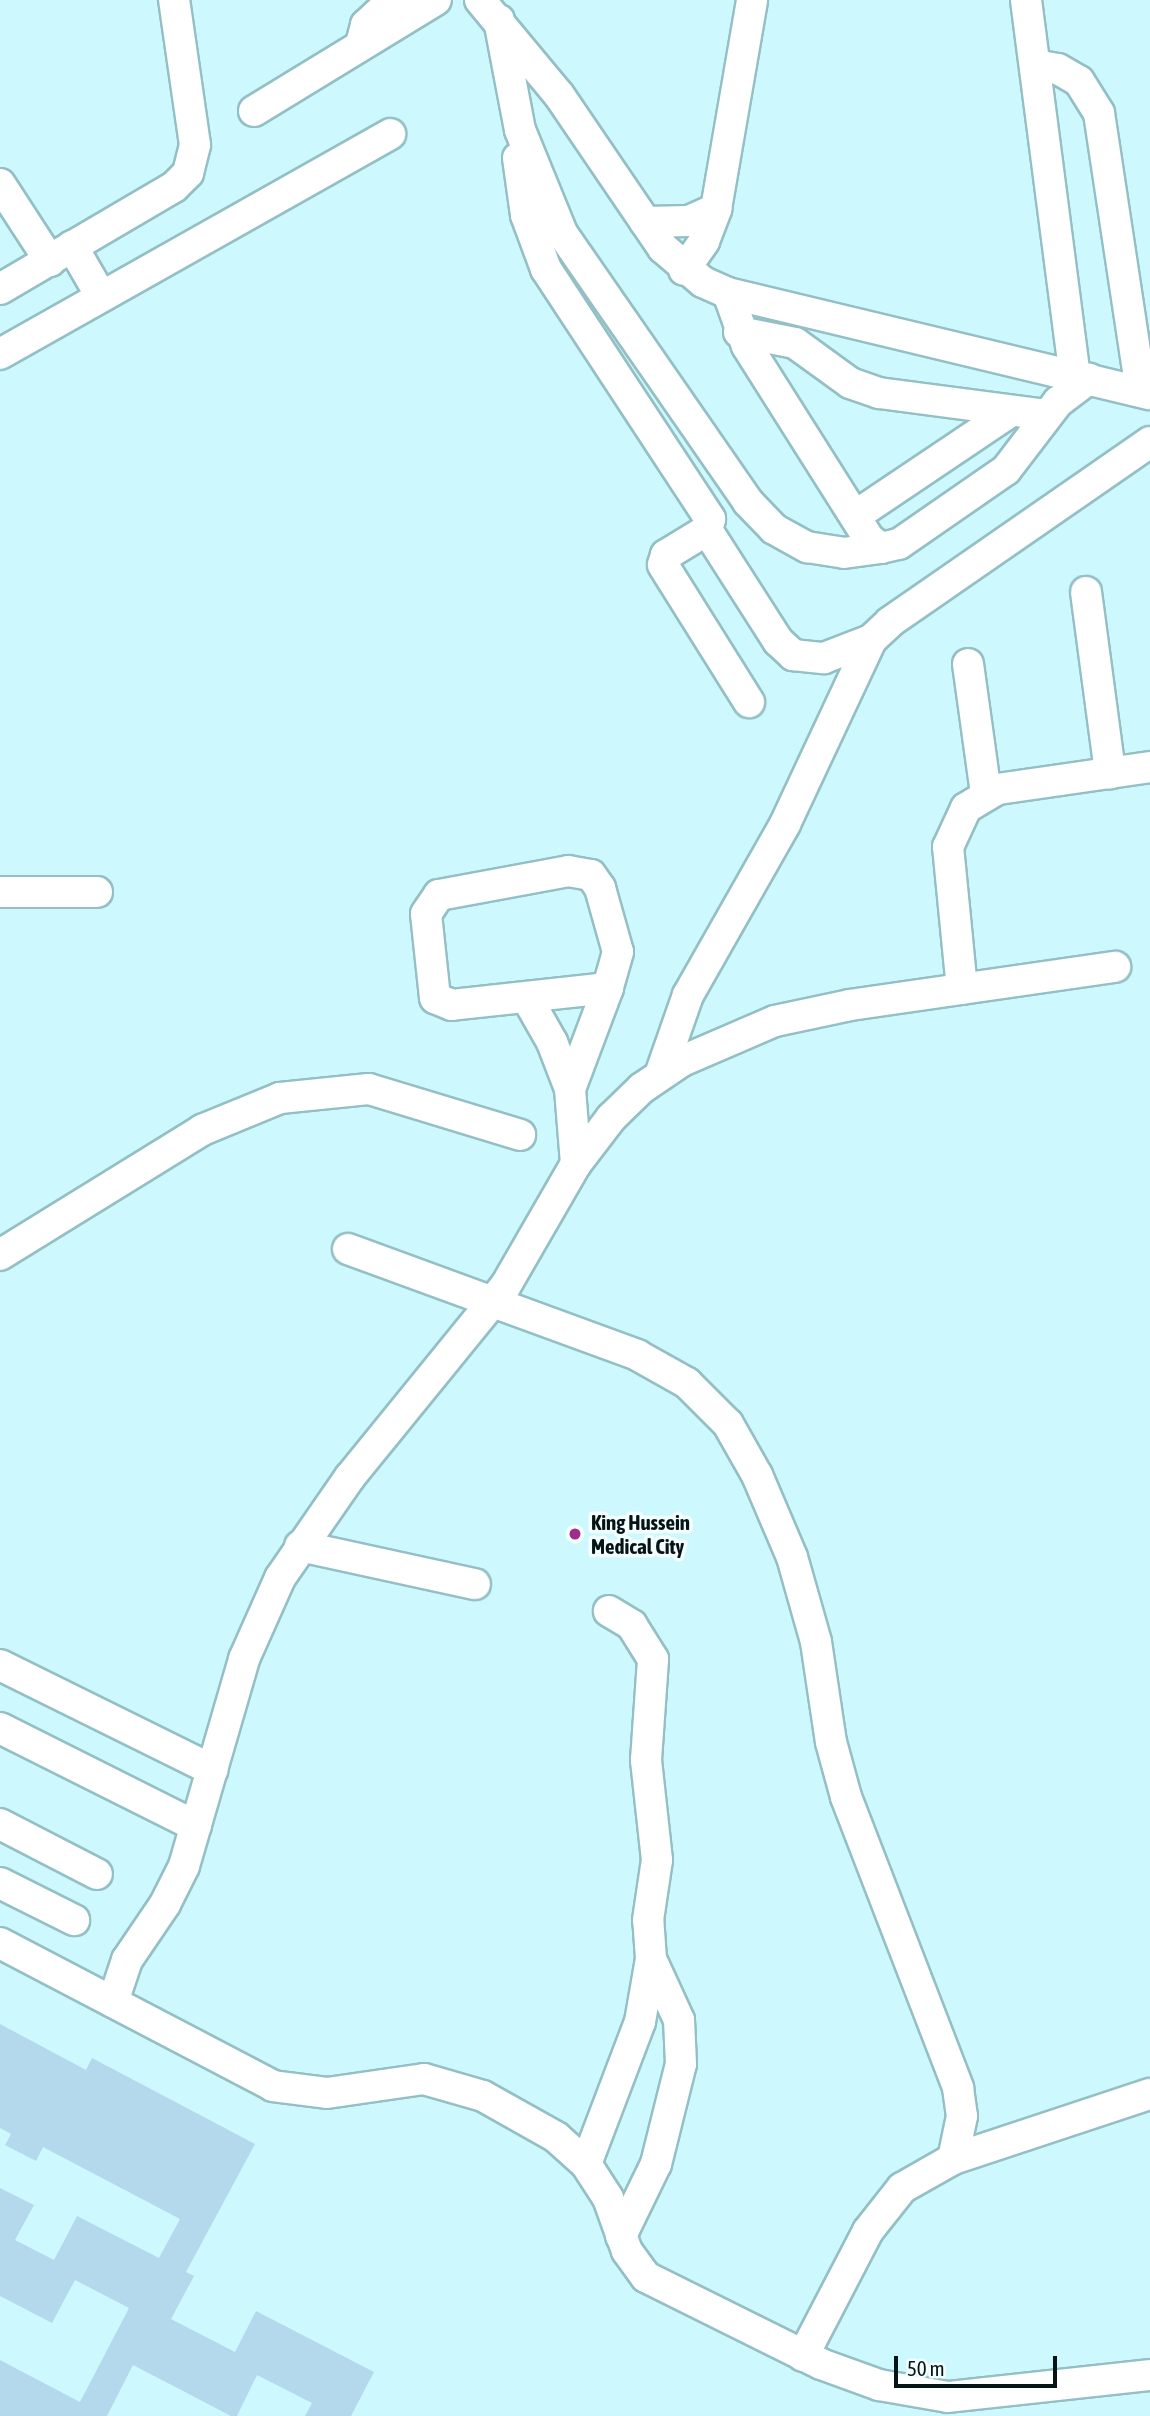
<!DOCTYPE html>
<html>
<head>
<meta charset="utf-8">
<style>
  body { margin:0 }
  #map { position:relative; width:1150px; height:2416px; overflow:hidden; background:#ccf8fe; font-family:"Asap Condensed",sans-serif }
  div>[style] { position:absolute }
  .building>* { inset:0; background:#b5d9ec }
  .roads { filter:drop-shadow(2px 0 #94bfc4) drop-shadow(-2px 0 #94bfc4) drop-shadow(0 2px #94bfc4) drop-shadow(0 -2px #94bfc4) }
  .minor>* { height:30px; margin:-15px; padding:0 15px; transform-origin:15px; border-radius:15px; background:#fff }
  .dots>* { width:19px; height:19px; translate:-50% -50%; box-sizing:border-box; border:4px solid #f5feff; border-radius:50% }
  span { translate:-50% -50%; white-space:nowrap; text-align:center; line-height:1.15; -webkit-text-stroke:7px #f5feff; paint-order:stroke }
  .poi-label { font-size:21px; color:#051517; font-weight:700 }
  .left { translate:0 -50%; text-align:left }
  .scale { position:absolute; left:894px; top:2356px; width:163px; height:32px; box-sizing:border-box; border:4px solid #051517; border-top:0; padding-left:9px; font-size:21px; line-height:24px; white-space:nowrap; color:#051517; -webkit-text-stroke:5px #f5feff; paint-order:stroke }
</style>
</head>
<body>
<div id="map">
  <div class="building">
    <div style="clip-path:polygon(0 2024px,86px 2070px,92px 2058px,255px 2144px,186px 2272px,194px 2276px,171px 2319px,235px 2352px,256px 2311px,374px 2372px,351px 2416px,305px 2416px,312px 2403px,257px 2375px,237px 2416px,231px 2416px,133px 2365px,107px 2416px,0 2416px,0 2360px,80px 2402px,129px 2308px,75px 2280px,52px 2323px,0 2296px,0 2188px,34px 2205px,15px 2240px,54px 2260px,77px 2216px,159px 2258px,180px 2219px,43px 2147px,36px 2161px,5px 2145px,11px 2134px,0 2128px)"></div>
  </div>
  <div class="roads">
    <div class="minor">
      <div style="left:480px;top:0;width:124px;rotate:50.3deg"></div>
      <div style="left:559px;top:95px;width:185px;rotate:55.8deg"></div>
      <div style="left:663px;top:248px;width:52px;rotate:40.4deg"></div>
      <div style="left:703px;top:282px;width:27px;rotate:24deg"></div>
      <div style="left:728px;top:293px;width:434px;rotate:13.5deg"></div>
      <div style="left:1026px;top:0;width:379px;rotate:82.6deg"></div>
      <div style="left:499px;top:20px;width:112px;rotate:79.2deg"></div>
      <div style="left:520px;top:130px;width:111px;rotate:67.8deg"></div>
      <div style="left:562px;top:233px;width:327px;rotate:55.3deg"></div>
      <div style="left:748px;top:502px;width:37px;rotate:46deg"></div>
      <div style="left:774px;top:529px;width:38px;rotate:29deg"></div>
      <div style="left:807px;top:547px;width:37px;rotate:9deg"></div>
      <div style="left:844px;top:553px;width:37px;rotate:-8deg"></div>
      <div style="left:361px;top:44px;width:20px;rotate:-75deg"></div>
      <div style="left:366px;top:25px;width:37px;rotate:-43deg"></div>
      <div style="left:1035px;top:65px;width:23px;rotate:10deg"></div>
      <div style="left:1058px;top:69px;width:24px;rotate:30deg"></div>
      <div style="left:1079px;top:81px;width:38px;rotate:58deg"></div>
      <div style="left:1099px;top:113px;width:282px;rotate:81.4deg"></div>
      <div style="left:254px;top:111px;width:213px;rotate:-31.4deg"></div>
      <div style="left:518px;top:158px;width:58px;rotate:82deg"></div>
      <div style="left:526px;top:215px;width:58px;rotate:69.7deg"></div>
      <div style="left:546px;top:269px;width:299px;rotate:56.7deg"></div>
      <div style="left:710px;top:519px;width:11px;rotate:105deg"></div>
      <div style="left:707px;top:530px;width:48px;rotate:148.6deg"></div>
      <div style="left:666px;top:555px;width:10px;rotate:107deg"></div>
      <div style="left:663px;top:565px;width:162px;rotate:57.9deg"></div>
      <div style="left:0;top:184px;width:92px;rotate:57deg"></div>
      <div style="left:645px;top:222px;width:44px;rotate:-1.3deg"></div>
      <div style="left:689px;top:221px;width:30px;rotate:-24deg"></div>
      <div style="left:72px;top:246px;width:58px;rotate:59.9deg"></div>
      <div style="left:684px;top:270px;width:35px;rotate:-55deg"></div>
      <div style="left:704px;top:241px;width:34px;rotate:-69deg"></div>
      <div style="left:716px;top:209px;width:212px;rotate:-80.2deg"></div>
      <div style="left:0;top:289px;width:202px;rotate:-30.4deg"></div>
      <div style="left:174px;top:187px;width:20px;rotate:-45deg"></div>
      <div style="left:188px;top:173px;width:29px;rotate:-76deg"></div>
      <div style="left:195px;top:145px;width:147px;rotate:-98.2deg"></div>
      <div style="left:728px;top:293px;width:56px;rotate:70.3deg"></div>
      <div style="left:747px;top:346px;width:228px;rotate:57.7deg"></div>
      <div style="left:869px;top:539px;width:15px;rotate:37deg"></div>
      <div style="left:881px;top:548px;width:18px;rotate:-13deg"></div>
      <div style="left:899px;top:544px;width:130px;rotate:-34.7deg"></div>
      <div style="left:1006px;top:470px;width:86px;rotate:-52.6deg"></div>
      <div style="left:1058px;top:402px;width:39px;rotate:-37deg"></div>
      <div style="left:739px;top:332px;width:57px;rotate:11.1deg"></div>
      <div style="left:795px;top:343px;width:68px;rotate:36deg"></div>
      <div style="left:850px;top:383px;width:31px;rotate:19deg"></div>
      <div style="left:879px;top:393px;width:168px;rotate:7.5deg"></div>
      <div style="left:0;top:354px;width:448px;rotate:-29.4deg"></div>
      <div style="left:855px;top:516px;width:188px;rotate:-33.9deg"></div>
      <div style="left:707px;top:530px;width:132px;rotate:57.4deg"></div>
      <div style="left:778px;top:641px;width:21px;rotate:43deg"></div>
      <div style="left:793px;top:655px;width:31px;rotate:6deg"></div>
      <div style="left:824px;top:658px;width:50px;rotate:-21deg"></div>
      <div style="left:1086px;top:592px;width:183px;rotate:82.4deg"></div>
      <div style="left:968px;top:664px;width:130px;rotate:82.1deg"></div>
      <div style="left:568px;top:871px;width:23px;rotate:10deg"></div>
      <div style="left:591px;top:875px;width:16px;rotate:55deg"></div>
      <div style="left:600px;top:888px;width:66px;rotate:74.3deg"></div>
      <div style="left:618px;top:952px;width:37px;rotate:106deg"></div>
      <div style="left:608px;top:988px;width:157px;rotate:173.8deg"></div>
      <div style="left:452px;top:1005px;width:18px;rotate:-158deg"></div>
      <div style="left:435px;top:998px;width:84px;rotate:-96.1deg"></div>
      <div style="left:426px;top:914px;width:23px;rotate:-56deg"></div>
      <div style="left:439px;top:895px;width:131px;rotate:-10.5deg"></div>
      <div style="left:0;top:892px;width:97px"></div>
      <div style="left:962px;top:989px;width:143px;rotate:-95.6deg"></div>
      <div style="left:948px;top:847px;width:43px;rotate:-65.2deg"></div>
      <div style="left:966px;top:808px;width:37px;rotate:-31deg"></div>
      <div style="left:998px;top:789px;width:154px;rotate:-8.2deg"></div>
      <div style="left:527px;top:998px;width:51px;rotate:60.4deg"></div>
      <div style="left:552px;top:1042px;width:50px;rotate:69deg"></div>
      <div style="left:570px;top:1089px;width:75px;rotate:85.4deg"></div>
      <div style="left:660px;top:1075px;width:85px;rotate:-70.7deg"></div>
      <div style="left:688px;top:995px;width:197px;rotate:-60.4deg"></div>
      <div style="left:785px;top:824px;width:203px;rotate:-64.9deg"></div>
      <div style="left:871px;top:640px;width:26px;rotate:-43deg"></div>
      <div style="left:890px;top:622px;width:316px;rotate:-34.7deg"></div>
      <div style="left:570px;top:1089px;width:108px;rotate:-69.4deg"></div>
      <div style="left:348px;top:1249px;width:308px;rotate:20.1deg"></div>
      <div style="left:637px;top:1355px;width:57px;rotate:29.2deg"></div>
      <div style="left:687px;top:1383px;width:58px;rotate:45deg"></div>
      <div style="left:728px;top:1424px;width:59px;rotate:60.4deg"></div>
      <div style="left:757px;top:1475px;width:89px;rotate:66.9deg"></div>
      <div style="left:792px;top:1557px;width:88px;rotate:74.2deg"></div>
      <div style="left:816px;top:1642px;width:101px;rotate:81.5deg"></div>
      <div style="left:831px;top:1742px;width:57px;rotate:74.7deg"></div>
      <div style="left:846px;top:1797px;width:312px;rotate:68.9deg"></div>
      <div style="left:958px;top:2088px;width:28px;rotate:82deg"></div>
      <div style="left:962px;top:2116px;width:44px;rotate:101.8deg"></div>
      <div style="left:0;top:1255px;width:238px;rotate:-31.7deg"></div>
      <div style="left:202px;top:1130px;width:84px;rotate:-22.3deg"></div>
      <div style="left:280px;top:1098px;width:89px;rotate:-5.8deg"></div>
      <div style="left:369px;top:1089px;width:158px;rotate:16.9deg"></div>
      <div style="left:300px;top:1546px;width:179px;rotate:12.3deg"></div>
      <div style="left:0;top:1665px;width:237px;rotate:26.3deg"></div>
      <div style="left:0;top:1728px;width:219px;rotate:26.6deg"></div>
      <div style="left:0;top:1824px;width:109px;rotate:27.3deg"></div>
      <div style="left:0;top:1883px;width:83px;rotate:26.6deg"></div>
      <div style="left:0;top:1943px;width:308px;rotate:27.6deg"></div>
      <div style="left:273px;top:2086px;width:54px;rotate:7.4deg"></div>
      <div style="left:327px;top:2093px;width:98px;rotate:-8.2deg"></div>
      <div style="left:424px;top:2079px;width:61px;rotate:16.1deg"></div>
      <div style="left:483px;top:2096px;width:84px;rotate:29.3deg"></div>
      <div style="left:556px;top:2137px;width:40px;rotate:42deg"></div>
      <div style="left:586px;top:2164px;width:40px;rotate:57.1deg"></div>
      <div style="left:608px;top:2198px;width:56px;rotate:70.3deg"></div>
      <div style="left:627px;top:2251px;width:32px;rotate:54deg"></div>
      <div style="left:646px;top:2277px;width:195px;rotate:26.4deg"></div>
      <div style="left:821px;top:2364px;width:62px;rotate:19.9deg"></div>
      <div style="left:879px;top:2385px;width:70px;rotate:9.9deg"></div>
      <div style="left:948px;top:2397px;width:203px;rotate:-6.2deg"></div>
      <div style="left:113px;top:2002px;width:44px;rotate:-71.6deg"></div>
      <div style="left:127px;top:1960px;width:68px;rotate:-55.8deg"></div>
      <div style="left:165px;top:1904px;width:42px;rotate:-63.4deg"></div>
      <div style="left:184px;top:1866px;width:216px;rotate:-73.8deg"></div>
      <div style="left:244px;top:1659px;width:89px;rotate:-66deg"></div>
      <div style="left:280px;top:1578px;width:123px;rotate:-55.3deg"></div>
      <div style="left:350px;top:1477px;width:247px;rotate:-50.9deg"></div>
      <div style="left:506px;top:1285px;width:140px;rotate:-60deg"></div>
      <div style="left:576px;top:1164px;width:58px;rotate:-52.7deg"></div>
      <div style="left:611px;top:1118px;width:43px;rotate:-44.1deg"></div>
      <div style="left:642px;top:1088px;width:48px;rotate:-34deg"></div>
      <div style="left:682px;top:1061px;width:101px;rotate:-23.3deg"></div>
      <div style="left:775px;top:1021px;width:77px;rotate:-12deg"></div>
      <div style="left:850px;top:1005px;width:268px;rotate:-8.2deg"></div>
      <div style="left:586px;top:2164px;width:152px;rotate:-69.2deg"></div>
      <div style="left:640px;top:2022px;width:64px;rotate:-80.1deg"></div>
      <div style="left:651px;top:1959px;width:39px;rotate:-94deg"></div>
      <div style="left:648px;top:1920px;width:61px;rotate:-81.5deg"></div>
      <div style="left:657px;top:1860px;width:101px;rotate:-96.3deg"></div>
      <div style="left:646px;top:1760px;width:101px;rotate:-86deg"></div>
      <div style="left:653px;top:1659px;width:40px;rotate:-122deg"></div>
      <div style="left:632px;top:1625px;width:27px;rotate:-149deg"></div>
      <div style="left:621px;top:2236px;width:80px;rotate:-64.1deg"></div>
      <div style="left:656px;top:2164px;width:103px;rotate:-76deg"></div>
      <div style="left:681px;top:2064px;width:44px;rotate:-92.6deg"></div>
      <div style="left:679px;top:2020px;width:67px;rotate:-114.7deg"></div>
      <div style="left:803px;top:2356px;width:141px;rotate:-62.5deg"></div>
      <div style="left:868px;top:2231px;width:55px;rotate:-51.7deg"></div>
      <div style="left:902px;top:2188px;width:59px;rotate:-29.6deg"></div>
      <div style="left:953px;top:2159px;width:207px;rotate:-18.3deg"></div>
    </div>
  </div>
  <div class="dots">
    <div style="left:575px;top:1534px;background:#9e2d8b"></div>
  </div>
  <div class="poi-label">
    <span class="left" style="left:591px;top:1534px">King Hussein<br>Medical City</span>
  </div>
  <div class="scale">50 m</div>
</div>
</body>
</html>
